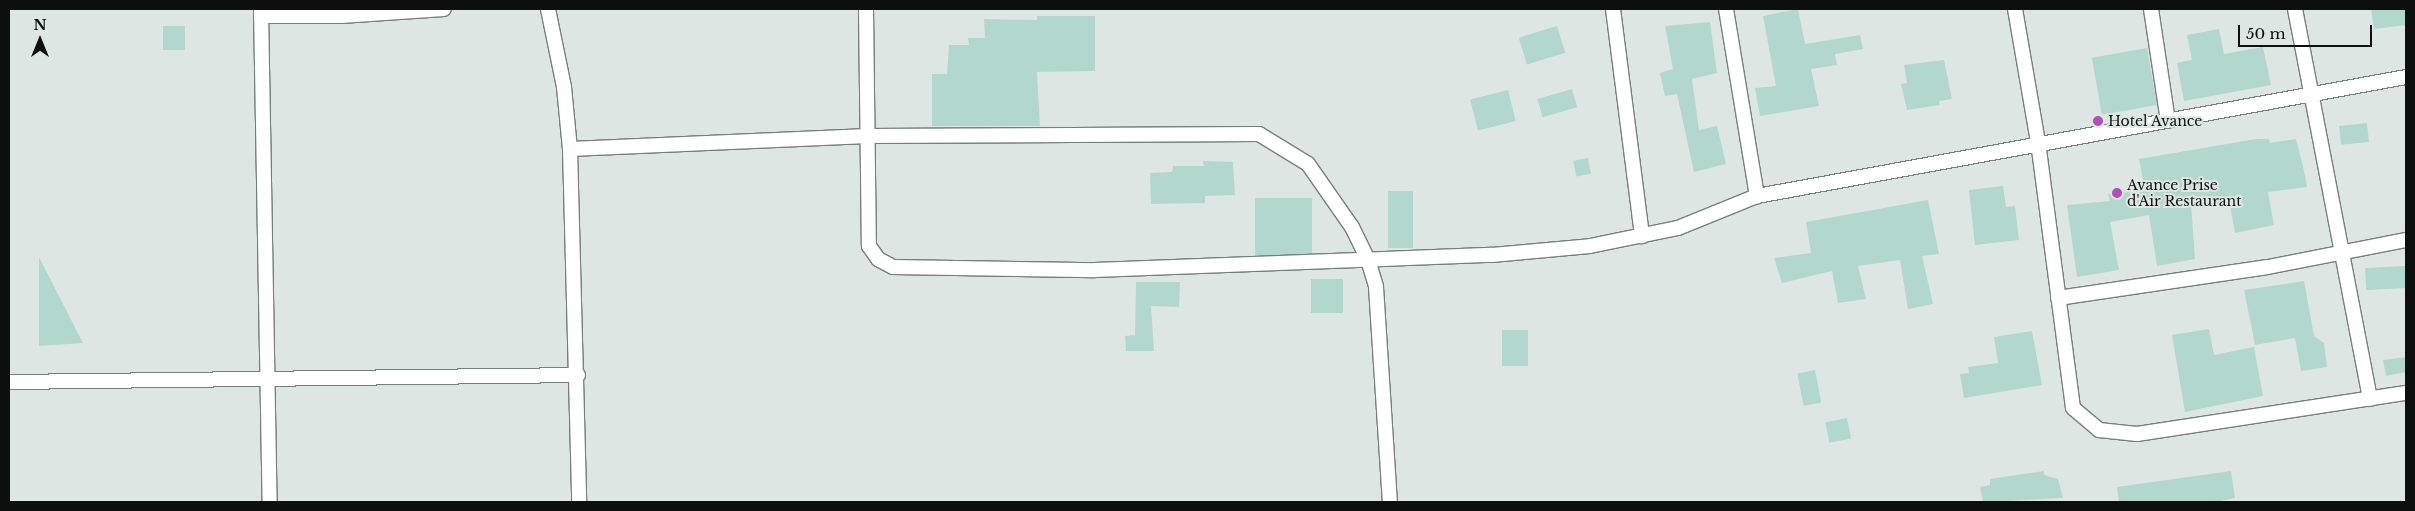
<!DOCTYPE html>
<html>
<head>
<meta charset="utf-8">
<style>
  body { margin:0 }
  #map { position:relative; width:2415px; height:511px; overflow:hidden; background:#dee6e3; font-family:"Libre Baskerville",serif }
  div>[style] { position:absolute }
  .building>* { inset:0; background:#b2d8cd; transform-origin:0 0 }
  .roads { filter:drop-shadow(1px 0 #777f7c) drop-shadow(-1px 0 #777f7c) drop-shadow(0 1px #777f7c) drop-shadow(0 -1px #777f7c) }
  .street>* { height:14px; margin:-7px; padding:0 7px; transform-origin:7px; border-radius:7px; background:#fff }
  .dots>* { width:14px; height:14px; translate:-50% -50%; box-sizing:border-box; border:2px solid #dee6e3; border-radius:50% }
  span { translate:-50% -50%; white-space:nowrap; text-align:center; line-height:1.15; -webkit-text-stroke:4px #dee6e3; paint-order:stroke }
  .poi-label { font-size:14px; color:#0c0f0e }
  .left { translate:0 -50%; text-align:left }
  .frame { position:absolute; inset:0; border:10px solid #0c0f0e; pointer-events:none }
  .north { position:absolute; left:15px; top:15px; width:50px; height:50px; -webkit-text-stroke:4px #dee6e3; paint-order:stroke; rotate:0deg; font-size:14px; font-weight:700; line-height:20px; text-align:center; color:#0c0f0e }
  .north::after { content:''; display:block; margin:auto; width:18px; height:22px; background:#0c0f0e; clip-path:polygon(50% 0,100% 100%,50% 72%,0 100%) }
  .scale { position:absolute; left:2238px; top:25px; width:134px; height:22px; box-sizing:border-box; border:2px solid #0c0f0e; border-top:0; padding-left:6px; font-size:15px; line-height:18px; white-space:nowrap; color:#0c0f0e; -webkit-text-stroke:4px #dee6e3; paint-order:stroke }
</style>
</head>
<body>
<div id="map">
  <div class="building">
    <div style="clip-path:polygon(1798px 9px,1805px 44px,1860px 35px,1863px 49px,1835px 54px,1837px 65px,1811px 69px,1819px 106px,1760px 116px,1755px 88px,1776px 86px,1763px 16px)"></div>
    <div style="clip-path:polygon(2371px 9px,2406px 9px,2406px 25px,2374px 29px)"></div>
    <div style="clip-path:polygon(1037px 16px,1095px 16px,1095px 71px,1037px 72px,1040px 126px,932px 126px,932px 74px,947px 74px,949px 45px,969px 45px,968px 38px,985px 38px,984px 19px,1037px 20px)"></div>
    <div style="clip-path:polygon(1710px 22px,1717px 73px,1692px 79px,1699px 130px,1717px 126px,1726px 164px,1694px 172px,1677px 94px,1665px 96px,1660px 73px,1673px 69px,1665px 26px)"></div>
    <div style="left:163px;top:26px;width:22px;height:24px"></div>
    <div style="left:1557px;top:26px;width:28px;height:40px;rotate:73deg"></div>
    <div style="clip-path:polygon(2219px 29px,2224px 54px,2263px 47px,2271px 85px,2184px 101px,2177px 63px,2192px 60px,2187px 35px)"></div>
    <div style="left:2147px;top:48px;width:58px;height:56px;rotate:80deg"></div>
    <div style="clip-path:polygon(1944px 60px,1952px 99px,1939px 101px,1940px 105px,1907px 110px,1901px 84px,1907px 83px,1904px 65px)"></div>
    <div style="left:1572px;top:89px;width:19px;height:36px;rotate:74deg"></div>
    <div style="left:1508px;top:90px;width:32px;height:39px;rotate:76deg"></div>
    <div style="left:2367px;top:123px;width:19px;height:28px;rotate:84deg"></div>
    <div style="clip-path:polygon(2256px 139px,2269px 139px,2270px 143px,2296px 139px,2305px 175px,2307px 187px,2268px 192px,2274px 225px,2235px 233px,2229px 200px,2191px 203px,2195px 259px,2157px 266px,2149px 215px,2110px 222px,2119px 270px,2077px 277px,2067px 205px,2110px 201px,2108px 194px,2145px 191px,2139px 159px)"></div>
    <div style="left:1588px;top:158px;width:16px;height:15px;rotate:79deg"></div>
    <div style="clip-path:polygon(1203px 161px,1233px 162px,1235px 195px,1205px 196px,1205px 203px,1151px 204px,1150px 173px,1172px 172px,1173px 166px,1204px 166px)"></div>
    <div style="clip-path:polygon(2003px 186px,2006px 207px,2015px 206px,2019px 240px,1975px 245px,1969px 190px)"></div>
    <div style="left:1413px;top:191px;width:57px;height:25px;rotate:90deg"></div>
    <div style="left:1255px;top:198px;width:57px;height:57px"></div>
    <div style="clip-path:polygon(1928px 200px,1939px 254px,1922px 256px,1933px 304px,1908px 309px,1900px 260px,1858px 266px,1866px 299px,1838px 303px,1832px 271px,1782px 283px,1774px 258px,1811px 253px,1806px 222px)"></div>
    <div style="clip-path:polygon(39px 257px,83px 343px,39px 346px)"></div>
    <div style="left:2405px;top:266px;width:22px;height:40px;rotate:87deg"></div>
    <div style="left:1311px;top:279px;width:32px;height:34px"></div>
    <div style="clip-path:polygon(2304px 281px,2314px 336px,2324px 343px,2327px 367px,2301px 371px,2295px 338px,2255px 345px,2244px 290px)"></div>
    <div style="clip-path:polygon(1136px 282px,1180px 282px,1179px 307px,1151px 306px,1154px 351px,1126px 351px,1125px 336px,1135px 335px)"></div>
    <div style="clip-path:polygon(2209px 329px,2214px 355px,2254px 347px,2263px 396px,2185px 412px,2172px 335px)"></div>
    <div style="left:1502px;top:330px;width:26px;height:36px"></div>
    <div style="clip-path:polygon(2032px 331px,2042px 385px,1964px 398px,1960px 374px,1969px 373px,1968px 367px,1998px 363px,1994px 337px)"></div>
    <div style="clip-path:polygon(2406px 357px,2406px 372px,2386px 376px,2383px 360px)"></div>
    <div style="left:1815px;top:370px;width:33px;height:18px;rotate:79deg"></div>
    <div style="left:1847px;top:418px;width:21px;height:22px;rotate:79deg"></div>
    <div style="clip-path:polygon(2044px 471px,2044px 475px,2058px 479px,2063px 498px,1983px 502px,1980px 487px,1990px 485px,1990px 479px)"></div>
    <div style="clip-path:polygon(2231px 471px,2235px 498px,2215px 502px,2119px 502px,2117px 487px)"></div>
  </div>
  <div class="roads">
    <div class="street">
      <div style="left:261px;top:9px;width:493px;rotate:89deg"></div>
      <div style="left:548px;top:9px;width:80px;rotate:78.4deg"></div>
      <div style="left:564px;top:87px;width:62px;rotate:84.5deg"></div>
      <div style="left:570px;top:149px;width:353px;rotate:88.5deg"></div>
      <div style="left:866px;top:9px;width:237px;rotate:89.3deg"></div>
      <div style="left:869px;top:246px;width:16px;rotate:55deg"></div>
      <div style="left:878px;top:259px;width:17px;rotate:28deg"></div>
      <div style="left:893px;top:267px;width:202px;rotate:0.9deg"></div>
      <div style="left:1095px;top:270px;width:397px;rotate:-2.2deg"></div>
      <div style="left:1492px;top:255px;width:98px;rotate:-5.2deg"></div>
      <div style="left:1590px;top:246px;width:90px;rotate:-11.6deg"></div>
      <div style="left:1678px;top:228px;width:85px;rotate:-22.1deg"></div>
      <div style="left:1757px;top:196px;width:660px;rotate:-10.39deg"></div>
      <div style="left:1613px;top:9px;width:229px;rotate:82.7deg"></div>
      <div style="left:1726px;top:9px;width:190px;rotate:80.6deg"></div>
      <div style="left:2015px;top:9px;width:135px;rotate:80.2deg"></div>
      <div style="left:2038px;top:142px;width:268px;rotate:82.5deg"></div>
      <div style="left:2073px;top:408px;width:34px;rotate:40deg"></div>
      <div style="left:2099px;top:430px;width:38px;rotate:6deg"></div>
      <div style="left:2137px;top:434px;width:272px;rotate:-8.7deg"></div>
      <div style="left:2151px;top:9px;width:113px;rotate:81.4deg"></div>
      <div style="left:2295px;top:9px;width:397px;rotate:79.1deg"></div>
      <div style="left:261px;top:16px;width:80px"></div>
      <div style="left:341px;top:16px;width:103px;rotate:-3.9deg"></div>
      <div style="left:570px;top:149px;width:298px;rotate:-2.5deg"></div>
      <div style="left:868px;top:136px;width:391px;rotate:-0.3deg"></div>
      <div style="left:1259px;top:134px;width:57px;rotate:31.5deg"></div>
      <div style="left:1308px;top:164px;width:77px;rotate:55.1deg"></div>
      <div style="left:1352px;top:227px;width:37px;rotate:64deg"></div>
      <div style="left:1368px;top:260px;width:28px;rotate:73deg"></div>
      <div style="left:1376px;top:287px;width:215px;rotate:86.3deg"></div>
      <div style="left:2058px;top:298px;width:212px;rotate:-8.4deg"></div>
      <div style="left:2268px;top:267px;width:141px;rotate:-11.1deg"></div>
      <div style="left:9px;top:382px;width:569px;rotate:-0.7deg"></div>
    </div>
  </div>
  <div class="dots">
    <div style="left:2098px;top:121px;background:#b14fb6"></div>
    <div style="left:2117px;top:193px;background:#b14fb6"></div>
  </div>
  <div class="poi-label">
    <span class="left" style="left:2108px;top:121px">Hotel Avance</span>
    <span class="left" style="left:2127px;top:193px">Avance Prise<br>d'Air Restaurant</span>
  </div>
  <div class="frame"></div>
  <div class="north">N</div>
  <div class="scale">50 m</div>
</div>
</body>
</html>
